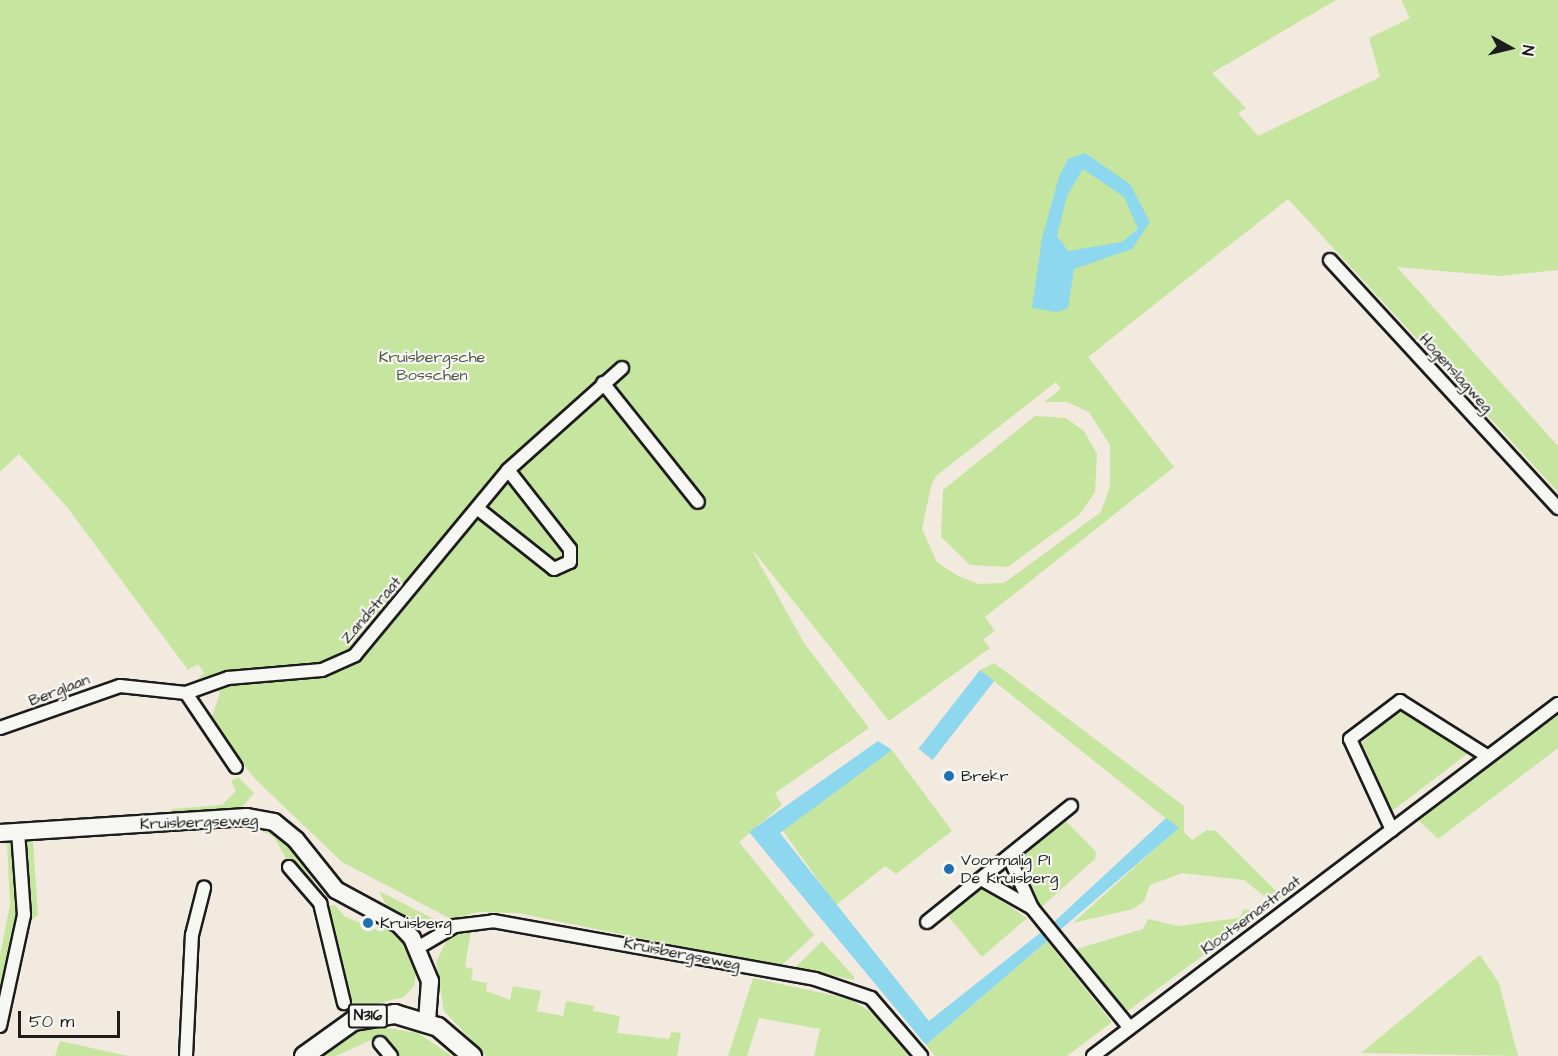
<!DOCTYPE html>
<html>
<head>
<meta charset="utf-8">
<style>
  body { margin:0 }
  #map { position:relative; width:1558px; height:1056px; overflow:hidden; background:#f2eadf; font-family:"Architects Daughter",sans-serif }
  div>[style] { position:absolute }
  .green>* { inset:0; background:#c6e59e }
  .water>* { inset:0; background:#8dd8ee; transform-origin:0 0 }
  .roads { filter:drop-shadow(2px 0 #1c1c1c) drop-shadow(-2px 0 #1c1c1c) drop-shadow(0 2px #1c1c1c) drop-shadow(0 -2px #1c1c1c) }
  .street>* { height:12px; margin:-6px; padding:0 6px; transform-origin:6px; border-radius:6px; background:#f6f6f2 }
  .secondary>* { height:16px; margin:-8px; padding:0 8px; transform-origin:8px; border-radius:8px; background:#f6f6f2 }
  .primary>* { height:18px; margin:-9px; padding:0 9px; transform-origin:9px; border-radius:9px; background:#f6f6f2 }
  .dots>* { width:16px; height:16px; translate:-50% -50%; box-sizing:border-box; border:3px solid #f6f6f2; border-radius:50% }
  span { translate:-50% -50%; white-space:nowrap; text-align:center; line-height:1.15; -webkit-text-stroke:4.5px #f6f6f2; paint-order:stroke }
  .shield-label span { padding:2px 4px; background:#f6f6f2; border:2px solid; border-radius:4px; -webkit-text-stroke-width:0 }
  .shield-label { font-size:15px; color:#1c1c1c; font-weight:700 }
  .park-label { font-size:16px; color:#4f5843 }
  .street-label { font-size:16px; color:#1c1c1c }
  .poi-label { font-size:16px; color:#1c1c1c }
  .left { translate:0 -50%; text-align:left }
  .north { position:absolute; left:1480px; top:18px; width:60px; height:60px; -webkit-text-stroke:4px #f6f6f2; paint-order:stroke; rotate:98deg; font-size:16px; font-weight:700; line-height:24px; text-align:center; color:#1c1c1c }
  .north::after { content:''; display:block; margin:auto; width:21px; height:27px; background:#1c1c1c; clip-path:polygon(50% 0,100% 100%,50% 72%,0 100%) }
  .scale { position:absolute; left:18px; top:1011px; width:102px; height:27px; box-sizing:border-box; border:3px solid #1c1c1c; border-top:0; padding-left:8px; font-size:18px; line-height:21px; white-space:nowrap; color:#1c1c1c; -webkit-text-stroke:4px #f6f6f2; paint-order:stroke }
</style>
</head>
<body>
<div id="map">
  <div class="green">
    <div style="clip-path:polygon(evenodd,0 0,1336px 0,1212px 73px,1246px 108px,1238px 113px,1258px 136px,1380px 77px,1369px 38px,1410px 18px,1401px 0,1558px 0,1558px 270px,1499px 276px,1397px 267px,1558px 446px,1558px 492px,1288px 199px,1088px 357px,1174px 467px,985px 617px,995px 631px,983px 639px,990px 648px,889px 721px,751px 548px,804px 643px,869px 728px,775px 793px,782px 805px,739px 842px,814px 935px,780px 967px,518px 913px,478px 912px,451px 919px,342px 862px,255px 779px,210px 722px,220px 693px,207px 676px,197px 679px,204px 673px,198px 664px,188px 670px,67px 507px,19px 454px,0 472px,0 0,1056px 382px,1061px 389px,1044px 402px,1067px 402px,1089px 412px,1110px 445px,1110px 486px,1101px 512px,1004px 583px,979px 584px,958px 576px,937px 562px,922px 529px,931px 486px,936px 476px,1056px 382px)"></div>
    <div style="clip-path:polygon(1035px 416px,1066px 418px,1084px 431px,1097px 454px,1095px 492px,1080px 514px,1008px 567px,970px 565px,941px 537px,943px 490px)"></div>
    <div style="clip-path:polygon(994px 663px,1184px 806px,1184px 832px,1192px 840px,1207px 830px,1216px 831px,1282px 897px,1274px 904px,1244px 880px,1182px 873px,1150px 885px,1144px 901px,1133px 909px,1073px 923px,1178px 828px,980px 670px)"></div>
    <div style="clip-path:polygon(1399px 708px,1471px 751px,1392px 811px,1361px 744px)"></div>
    <div style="clip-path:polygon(1558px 715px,1558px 748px,1438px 839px,1418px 820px)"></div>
    <div style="clip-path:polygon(892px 750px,952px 831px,896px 874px,885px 866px,836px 905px,781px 828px)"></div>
    <div style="clip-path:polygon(238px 777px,254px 793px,239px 811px,172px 814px,172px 809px,222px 805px,236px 791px,231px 781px)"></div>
    <div style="clip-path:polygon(1063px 818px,1096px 852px,1095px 859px,1038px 910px,1013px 859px)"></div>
    <div style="clip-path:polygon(248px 824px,282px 838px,315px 882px,310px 884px,288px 862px,274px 837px)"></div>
    <div style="clip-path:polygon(13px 840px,20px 913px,0 996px,0 956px,10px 904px,7px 841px)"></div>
    <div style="clip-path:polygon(23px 840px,33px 840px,38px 915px,31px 920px)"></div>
    <div style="clip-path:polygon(979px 886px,1027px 918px,982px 957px,948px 916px)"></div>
    <div style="clip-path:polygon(379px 891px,440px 922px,443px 925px,417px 928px,386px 905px)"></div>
    <div style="clip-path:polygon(335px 905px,344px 916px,381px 932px,384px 926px,404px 942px,417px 967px,414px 986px,404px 997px,342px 1012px,351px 995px,324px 907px)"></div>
    <div style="clip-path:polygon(1244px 909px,1261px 913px,1122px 1015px,1070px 951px,1143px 929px,1148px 919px,1178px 926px,1239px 918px)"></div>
    <div style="clip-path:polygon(478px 928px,471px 931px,465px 967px,473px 969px,471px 980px,487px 983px,486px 991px,510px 1000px,513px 986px,541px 991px,537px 1011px,563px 1016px,566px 1001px,594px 1006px,593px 1011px,620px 1016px,617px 1033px,669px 1039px,671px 1032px,681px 1033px,677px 1056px,486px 1056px,444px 1011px,436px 962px,449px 936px)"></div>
    <div style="clip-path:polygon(822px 941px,854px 977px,854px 980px,795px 968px)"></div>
    <div style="clip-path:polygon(1047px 941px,1112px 1022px,1067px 1056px,935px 1056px,926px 1045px)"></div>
    <div style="clip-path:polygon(1480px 955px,1499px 983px,1518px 1056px,1361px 1053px)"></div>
    <div style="clip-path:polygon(753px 978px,850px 999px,873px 1013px,909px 1056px,814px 1056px,820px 1029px,759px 1018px,747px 1056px,728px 1056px)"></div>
    <div style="clip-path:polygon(380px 1027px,418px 1033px,452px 1056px,396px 1056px,382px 1039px,373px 1039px,336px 1056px,315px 1056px,355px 1033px)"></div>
    <div style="clip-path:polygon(60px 1041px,128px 1056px,55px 1056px)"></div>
  </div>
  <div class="water">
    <div style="clip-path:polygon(evenodd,1085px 153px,1130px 184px,1150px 222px,1132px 249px,1074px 269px,1068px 308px,1057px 312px,1032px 308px,1042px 238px,1059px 177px,1068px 159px,1085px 153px,1083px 169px,1124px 197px,1138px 229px,1122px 242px,1068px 251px,1057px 236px,1067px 196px,1083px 169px)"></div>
    <div style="left:980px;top:670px;width:18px;height:100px;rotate:38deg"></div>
    <div style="clip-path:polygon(878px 741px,892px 750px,780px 833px,929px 1021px,1054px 922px,1166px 818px,1179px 828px,926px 1045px,749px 832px)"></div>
  </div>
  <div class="roads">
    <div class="street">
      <div style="left:1330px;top:260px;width:337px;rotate:47.4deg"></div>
      <div style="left:603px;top:383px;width:152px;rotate:51.4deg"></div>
      <div style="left:477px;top:508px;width:98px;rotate:38.4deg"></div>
      <div style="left:554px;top:569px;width:17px;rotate:-24deg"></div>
      <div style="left:570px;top:562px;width:13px;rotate:-90deg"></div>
      <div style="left:570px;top:549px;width:100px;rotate:-128.1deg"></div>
      <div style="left:186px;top:693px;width:45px;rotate:-19.7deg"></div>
      <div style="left:228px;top:678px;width:94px;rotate:-4.9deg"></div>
      <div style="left:322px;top:670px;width:36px;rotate:-24deg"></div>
      <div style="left:355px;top:655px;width:240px;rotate:-50.4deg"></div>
      <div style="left:508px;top:470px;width:153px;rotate:-41.8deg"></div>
      <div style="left:0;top:728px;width:127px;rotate:-19.3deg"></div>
      <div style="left:120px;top:686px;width:66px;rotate:6.1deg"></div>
      <div style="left:186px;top:693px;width:89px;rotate:56deg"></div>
      <div style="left:1392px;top:830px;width:100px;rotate:-114.8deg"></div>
      <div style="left:1350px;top:739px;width:63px;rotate:-37.2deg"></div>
      <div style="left:1400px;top:701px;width:103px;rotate:32.3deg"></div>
      <div style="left:289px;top:867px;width:48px;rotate:49.3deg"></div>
      <div style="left:320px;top:903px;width:103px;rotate:76.5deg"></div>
      <div style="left:981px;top:879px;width:59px;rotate:29.6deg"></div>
      <div style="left:1032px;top:908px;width:56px;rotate:-114.3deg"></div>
      <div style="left:1032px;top:908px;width:154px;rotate:50.8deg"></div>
      <div style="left:927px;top:922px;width:185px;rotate:-38.9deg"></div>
      <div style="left:419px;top:947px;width:42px;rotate:-30.3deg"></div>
      <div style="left:455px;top:926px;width:38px;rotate:-7deg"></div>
      <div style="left:493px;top:921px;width:327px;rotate:10.2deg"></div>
      <div style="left:815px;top:979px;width:59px;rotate:18.7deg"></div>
      <div style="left:871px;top:998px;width:77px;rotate:49.2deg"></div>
      <div style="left:0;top:1026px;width:114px;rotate:-77.8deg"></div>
      <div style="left:24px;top:915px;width:84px;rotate:-94.1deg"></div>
      <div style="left:380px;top:1043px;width:17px;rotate:50deg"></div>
      <div style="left:186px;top:1056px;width:121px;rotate:-87.2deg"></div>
      <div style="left:192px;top:935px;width:49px;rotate:-75.7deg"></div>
      <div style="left:1093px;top:1056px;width:583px;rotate:-37.13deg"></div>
    </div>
    <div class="secondary">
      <div style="left:0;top:833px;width:247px;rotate:-3.7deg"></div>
      <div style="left:246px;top:817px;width:28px;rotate:10deg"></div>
      <div style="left:274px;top:822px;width:28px;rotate:39deg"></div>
      <div style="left:296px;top:840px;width:64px;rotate:51.3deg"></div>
      <div style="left:336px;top:890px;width:72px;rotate:28.4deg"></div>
      <div style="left:399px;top:924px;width:19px;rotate:47deg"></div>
      <div style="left:412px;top:938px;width:47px;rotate:67.3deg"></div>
      <div style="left:430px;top:981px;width:40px;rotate:94.3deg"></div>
    </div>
    <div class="primary">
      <div style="left:304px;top:1056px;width:60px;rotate:-35.5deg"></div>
      <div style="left:353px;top:1021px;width:43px;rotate:-9.5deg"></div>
      <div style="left:395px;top:1014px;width:45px;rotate:16.8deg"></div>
      <div style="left:438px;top:1027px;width:45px;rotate:40.5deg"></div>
    </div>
  </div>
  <div class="dots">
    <div style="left:949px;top:776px;background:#1f6fb2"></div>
    <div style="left:949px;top:869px;background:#1f6fb2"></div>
    <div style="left:368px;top:923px;background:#1f6fb2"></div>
  </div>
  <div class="shield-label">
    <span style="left:368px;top:1016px">N316</span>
  </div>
  <div class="park-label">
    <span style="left:432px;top:366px">Kruisbergsche<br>Bosschen</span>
  </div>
  <div class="street-label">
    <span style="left:1456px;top:373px;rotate:48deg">Hogenslagweg</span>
    <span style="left:371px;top:610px;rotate:-49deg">Zandstraat</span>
    <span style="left:59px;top:690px;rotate:-21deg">Berglaan</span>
    <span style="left:199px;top:822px;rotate:-2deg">Kruisbergseweg</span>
    <span style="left:1251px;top:915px;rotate:-37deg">Klootsemastraat</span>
    <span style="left:682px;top:954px;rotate:11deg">Kruisbergseweg</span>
  </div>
  <div class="poi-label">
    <span class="left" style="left:961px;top:776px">Brekr</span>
    <span class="left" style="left:961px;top:869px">Voormalig PI<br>De Kruisberg</span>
    <span class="left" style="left:380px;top:923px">Kruisberg</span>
  </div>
  <div class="north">N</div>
  <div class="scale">50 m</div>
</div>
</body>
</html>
